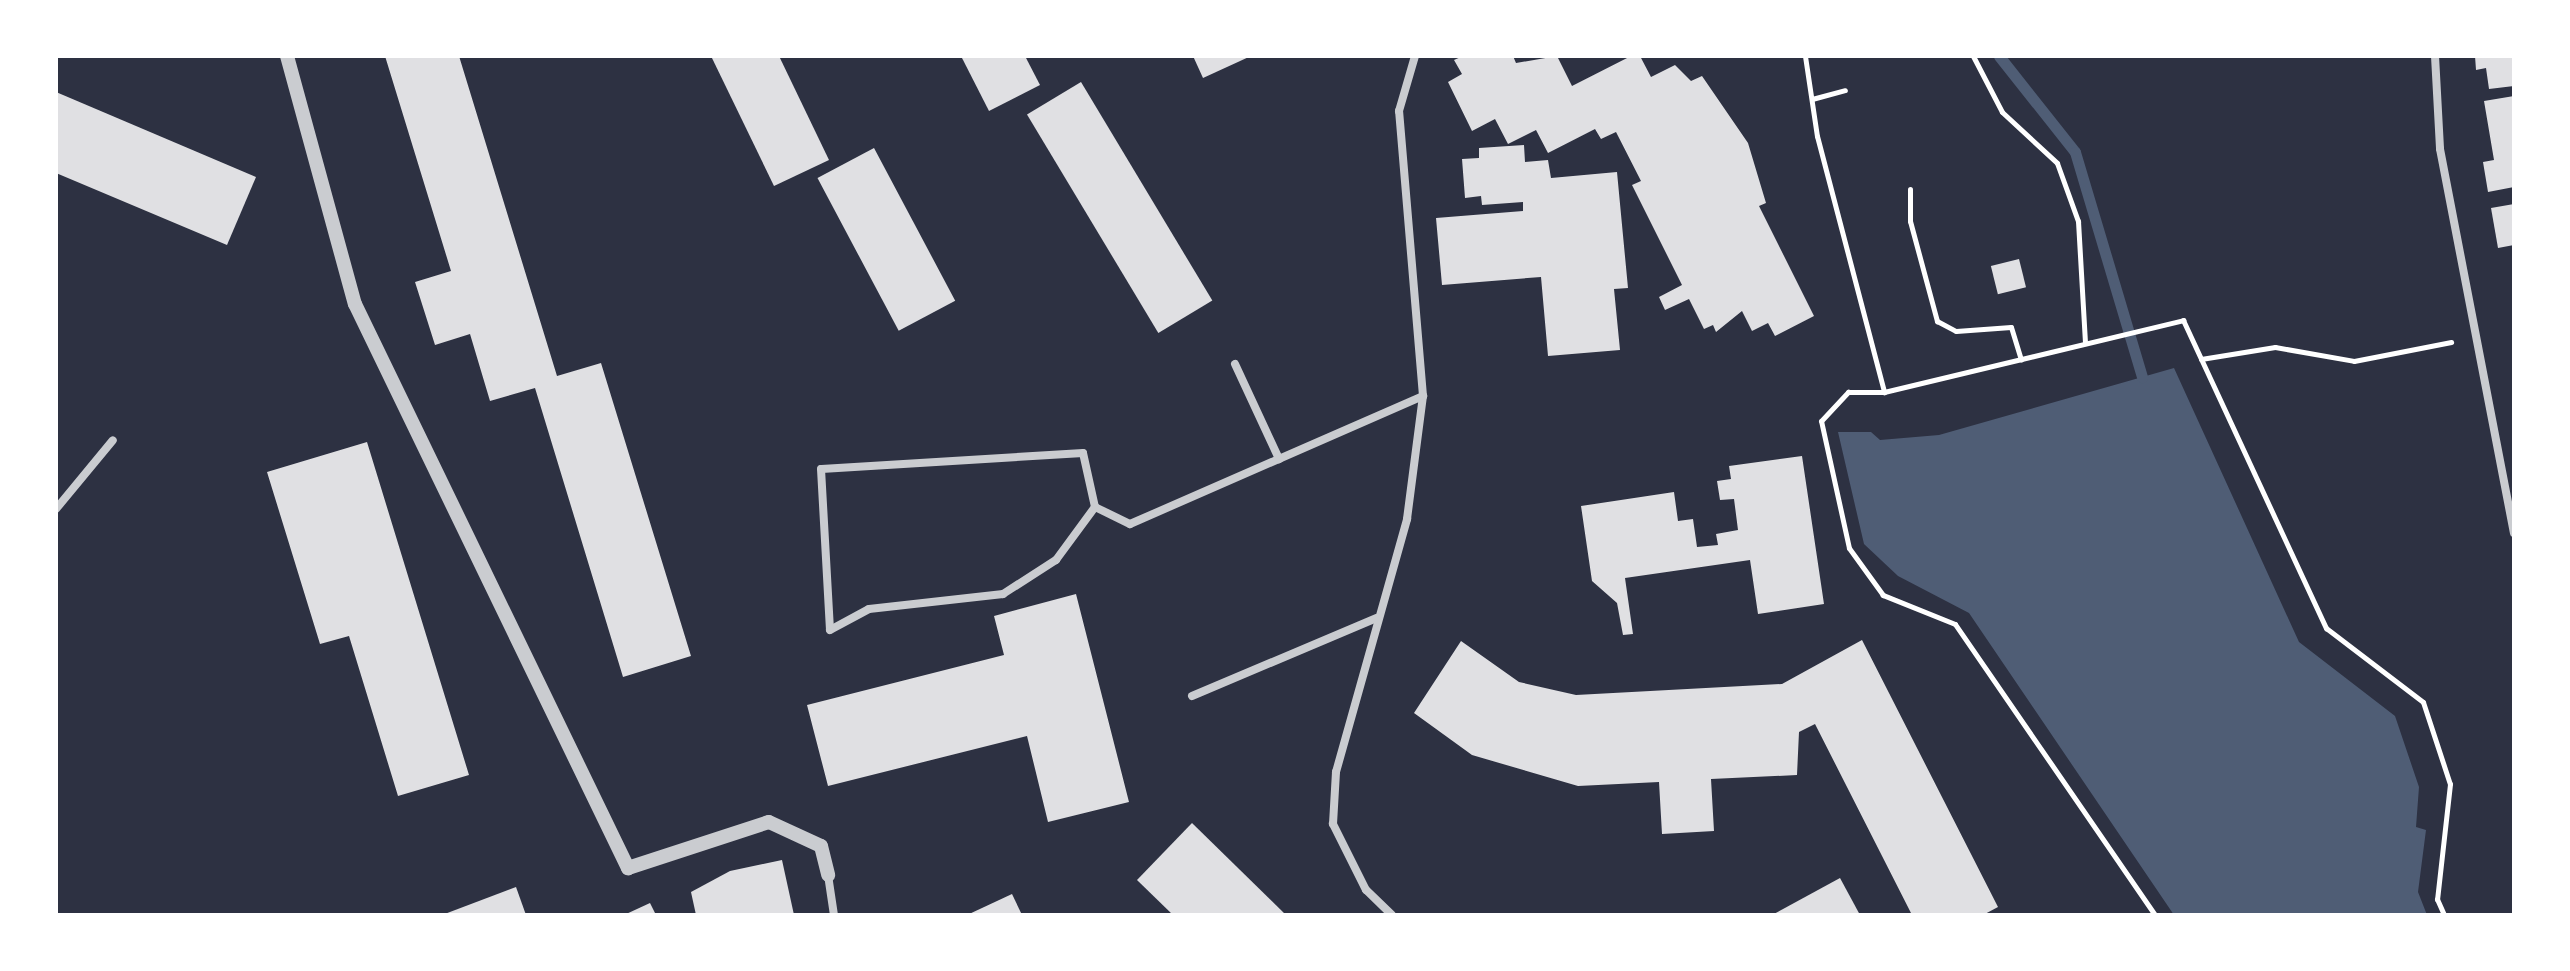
<!DOCTYPE html>
<html>
<head>
<meta charset="utf-8">
<style>
  body { margin:0 }
  #map { position:relative; width:2570px; height:971px; overflow:hidden; background:#2d3142; font-family:"Crimson Pro",serif }
  div>[style] { position:absolute }
  .water>* { inset:0; background:#4f5d75 }
  .stream>* { height:11px; margin:-5.5px; padding:0 5.5px; transform-origin:5.5px; border-radius:5.5px; background:#4f5d75 }
  .building>* { inset:0; background:#e0e0e3; transform-origin:0 0 }
  .path>* { height:5px; margin:-2.5px; padding:0 2.5px; transform-origin:2.5px; border-radius:2.5px; background:#fff }
  .minor>* { height:8px; margin:-4px; padding:0 4px; transform-origin:4px; border-radius:4px; background:#caccd0 }
  .tertiary>* { height:14px; margin:-7px; padding:0 7px; transform-origin:7px; border-radius:7px; background:#caccd0 }
  span { translate:-50% -50%; white-space:nowrap; text-align:center; line-height:1.15; -webkit-text-stroke:7px #fff; paint-order:stroke }
  .frame { position:absolute; inset:0; border:58px solid #fff; pointer-events:none }
</style>
</head>
<body>
<div id="map">
  <div class="water">
    <div style="clip-path:polygon(2174px 368px,2299px 642px,2395px 716px,2419px 787px,2416px 827px,2426px 830px,2418px 892px,2427px 915px,2174px 915px,1969px 613px,1898px 576px,1864px 544px,1838px 432px,1871px 432px,1880px 440px,1939px 435px)"></div>
  </div>
  <div class="stream">
    <div style="left:1999px;top:56px;width:122px;rotate:51.6deg"></div>
    <div style="left:2075px;top:152px;width:235px;rotate:73.4deg"></div>
  </div>
  <div class="building">
    <div style="clip-path:polygon(385px 56px,459px 56px,557px 376px,601px 363px,691px 656px,623px 677px,535px 388px,490px 401px,470px 334px,435px 345px,415px 282px,451px 271px)"></div>
    <div style="clip-path:polygon(711px 56px,779px 56px,829px 160px,774px 186px)"></div>
    <div style="clip-path:polygon(961px 56px,1025px 56px,1040px 85px,989px 111px)"></div>
    <div style="clip-path:polygon(1193px 56px,1251px 56px,1203px 78px)"></div>
    <div style="clip-path:polygon(1463px 56px,1513px 56px,1516px 63px,1557px 56px,1572px 86px,1631px 56px,1640px 56px,1651px 77px,1675px 65px,1691px 81px,1702px 76px,1748px 143px,1766px 203px,1759px 206px,1814px 316px,1775px 336px,1768px 323px,1752px 331px,1742px 311px,1716px 332px,1713px 325px,1704px 329px,1689px 299px,1665px 310px,1659px 297px,1682px 285px,1632px 185px,1641px 181px,1616px 132px,1601px 139px,1595px 129px,1548px 153px,1536px 130px,1508px 144px,1495px 119px,1472px 131px,1448px 82px,1462px 74px,1454px 60px)"></div>
    <div style="clip-path:polygon(2475px 56px,2514px 56px,2514px 86px,2489px 89px,2486px 68px,2476px 70px)"></div>
    <div style="left:1081px;top:82px;width:255px;height:63px;rotate:59deg"></div>
    <div style="clip-path:polygon(56px 92px,256px 177px,227px 245px,56px 173px)"></div>
    <div style="clip-path:polygon(2514px 96px,2514px 187px,2488px 192px,2483px 162px,2494px 160px,2484px 101px)"></div>
    <div style="clip-path:polygon(1524px 145px,1525px 162px,1548px 160px,1551px 178px,1617px 172px,1628px 288px,1614px 289px,1620px 350px,1548px 356px,1541px 277px,1442px 285px,1436px 218px,1523px 211px,1523px 202px,1482px 205px,1481px 196px,1465px 198px,1462px 159px,1479px 158px,1479px 148px)"></div>
    <div style="left:874px;top:148px;width:173px;height:64px;rotate:62deg"></div>
    <div style="clip-path:polygon(2514px 204px,2514px 245px,2498px 248px,2491px 208px)"></div>
    <div style="left:2019px;top:259px;width:29px;height:29px;rotate:76deg"></div>
    <div style="clip-path:polygon(367px 442px,469px 775px,398px 796px,349px 636px,320px 644px,267px 472px)"></div>
    <div style="clip-path:polygon(1802px 456px,1824px 604px,1758px 614px,1750px 560px,1625px 578px,1633px 634px,1623px 635px,1617px 603px,1592px 581px,1581px 506px,1674px 492px,1678px 521px,1693px 519px,1697px 547px,1718px 545px,1716px 534px,1738px 530px,1734px 499px,1720px 500px,1717px 481px,1731px 479px,1729px 466px)"></div>
    <div style="clip-path:polygon(1076px 594px,1129px 802px,1048px 822px,1027px 736px,828px 786px,807px 705px,1004px 655px,994px 616px)"></div>
    <div style="clip-path:polygon(1862px 640px,1998px 907px,1983px 915px,1912px 915px,1815px 724px,1799px 732px,1797px 775px,1711px 779px,1714px 831px,1662px 834px,1659px 782px,1578px 786px,1472px 755px,1414px 713px,1461px 641px,1519px 682px,1576px 695px,1782px 684px)"></div>
    <div style="clip-path:polygon(1192px 823px,1286px 915px,1173px 915px,1137px 880px)"></div>
    <div style="clip-path:polygon(782px 860px,794px 915px,696px 915px,691px 892px,730px 871px)"></div>
    <div style="clip-path:polygon(1840px 878px,1860px 915px,1772px 915px)"></div>
    <div style="clip-path:polygon(516px 887px,526px 915px,442px 915px)"></div>
    <div style="clip-path:polygon(1012px 894px,1022px 915px,967px 915px)"></div>
    <div style="clip-path:polygon(650px 903px,656px 915px,624px 915px)"></div>
  </div>
  <div class="path">
    <div style="left:1805px;top:56px;width:81px;rotate:81.5deg"></div>
    <div style="left:1817px;top:136px;width:265px;rotate:75.3deg"></div>
    <div style="left:1973px;top:56px;width:63px;rotate:62.6deg"></div>
    <div style="left:2002px;top:112px;width:75px;rotate:42.8deg"></div>
    <div style="left:2057px;top:163px;width:62px;rotate:70.1deg"></div>
    <div style="left:2078px;top:221px;width:121px;rotate:86.7deg"></div>
    <div style="left:1812px;top:99px;width:34px;rotate:-15deg"></div>
    <div style="left:1910px;top:189px;width:32px;rotate:90deg"></div>
    <div style="left:1910px;top:221px;width:104px;rotate:74.9deg"></div>
    <div style="left:1937px;top:321px;width:21px;rotate:28deg"></div>
    <div style="left:1956px;top:331px;width:55px;rotate:-4.2deg"></div>
    <div style="left:2011px;top:327px;width:34px;rotate:73deg"></div>
    <div style="left:2201px;top:359px;width:75px;rotate:-9.2deg"></div>
    <div style="left:2275px;top:347px;width:80px;rotate:10deg"></div>
    <div style="left:2354px;top:361px;width:99px;rotate:-11.1deg"></div>
    <div style="left:2155px;top:915px;width:353px;rotate:-124.5deg"></div>
    <div style="left:1955px;top:624px;width:78px;rotate:-158.1deg"></div>
    <div style="left:1883px;top:595px;width:58px;rotate:-125.9deg"></div>
    <div style="left:1849px;top:548px;width:130px;rotate:-102.4deg"></div>
    <div style="left:1821px;top:421px;width:40px;rotate:-47deg"></div>
    <div style="left:1848px;top:392px;width:36px"></div>
    <div style="left:1884px;top:392px;width:308px;rotate:-13.5deg"></div>
    <div style="left:2183px;top:320px;width:340px;rotate:65.1deg"></div>
    <div style="left:2326px;top:628px;width:122px;rotate:37.3deg"></div>
    <div style="left:2423px;top:702px;width:86px;rotate:71.8deg"></div>
    <div style="left:2450px;top:784px;width:116px;rotate:96.4deg"></div>
    <div style="left:2437px;top:899px;width:17px;rotate:66deg"></div>
  </div>
  <div class="minor">
    <div style="left:2435px;top:56px;width:93px;rotate:86.9deg"></div>
    <div style="left:2440px;top:149px;width:391px;rotate:79.1deg"></div>
    <div style="left:1235px;top:364px;width:105px;rotate:65.1deg"></div>
    <div style="left:1095px;top:507px;width:55px;rotate:-102.5deg"></div>
    <div style="left:1083px;top:453px;width:262px;rotate:176.5deg"></div>
    <div style="left:821px;top:469px;width:161px;rotate:86.8deg"></div>
    <div style="left:830px;top:630px;width:44px;rotate:-28.3deg"></div>
    <div style="left:869px;top:609px;width:135px;rotate:-6.4deg"></div>
    <div style="left:1003px;top:594px;width:63px;rotate:-32.7deg"></div>
    <div style="left:1056px;top:560px;width:66px;rotate:-53.7deg"></div>
    <div style="left:1095px;top:507px;width:39px;rotate:26deg"></div>
    <div style="left:1130px;top:524px;width:320px;rotate:-23.6deg"></div>
    <div style="left:56px;top:509px;width:89px;rotate:-50.4deg"></div>
    <div style="left:1192px;top:696px;width:201px;rotate:-22.9deg"></div>
    <div style="left:828px;top:875px;width:40px;rotate:81.5deg"></div>
    <div style="left:1392px;top:915px;width:36px;rotate:-136deg"></div>
    <div style="left:1366px;top:890px;width:74px;rotate:-116.6deg"></div>
    <div style="left:1333px;top:824px;width:52px;rotate:-86.7deg"></div>
    <div style="left:1336px;top:772px;width:263px;rotate:-74.3deg"></div>
    <div style="left:1407px;top:519px;width:124px;rotate:-82.6deg"></div>
    <div style="left:1423px;top:396px;width:286px;rotate:-94.8deg"></div>
    <div style="left:1399px;top:111px;width:57px;rotate:-73.8deg"></div>
  </div>
  <div class="tertiary">
    <div style="left:287px;top:56px;width:257px;rotate:74.7deg"></div>
    <div style="left:355px;top:304px;width:627px;rotate:64.17deg"></div>
    <div style="left:628px;top:868px;width:148px;rotate:-18.1deg"></div>
    <div style="left:769px;top:822px;width:57px;rotate:24.8deg"></div>
    <div style="left:821px;top:846px;width:30px;rotate:76deg"></div>
  </div>
  <div class="frame"></div>
</div>
</body>
</html>
